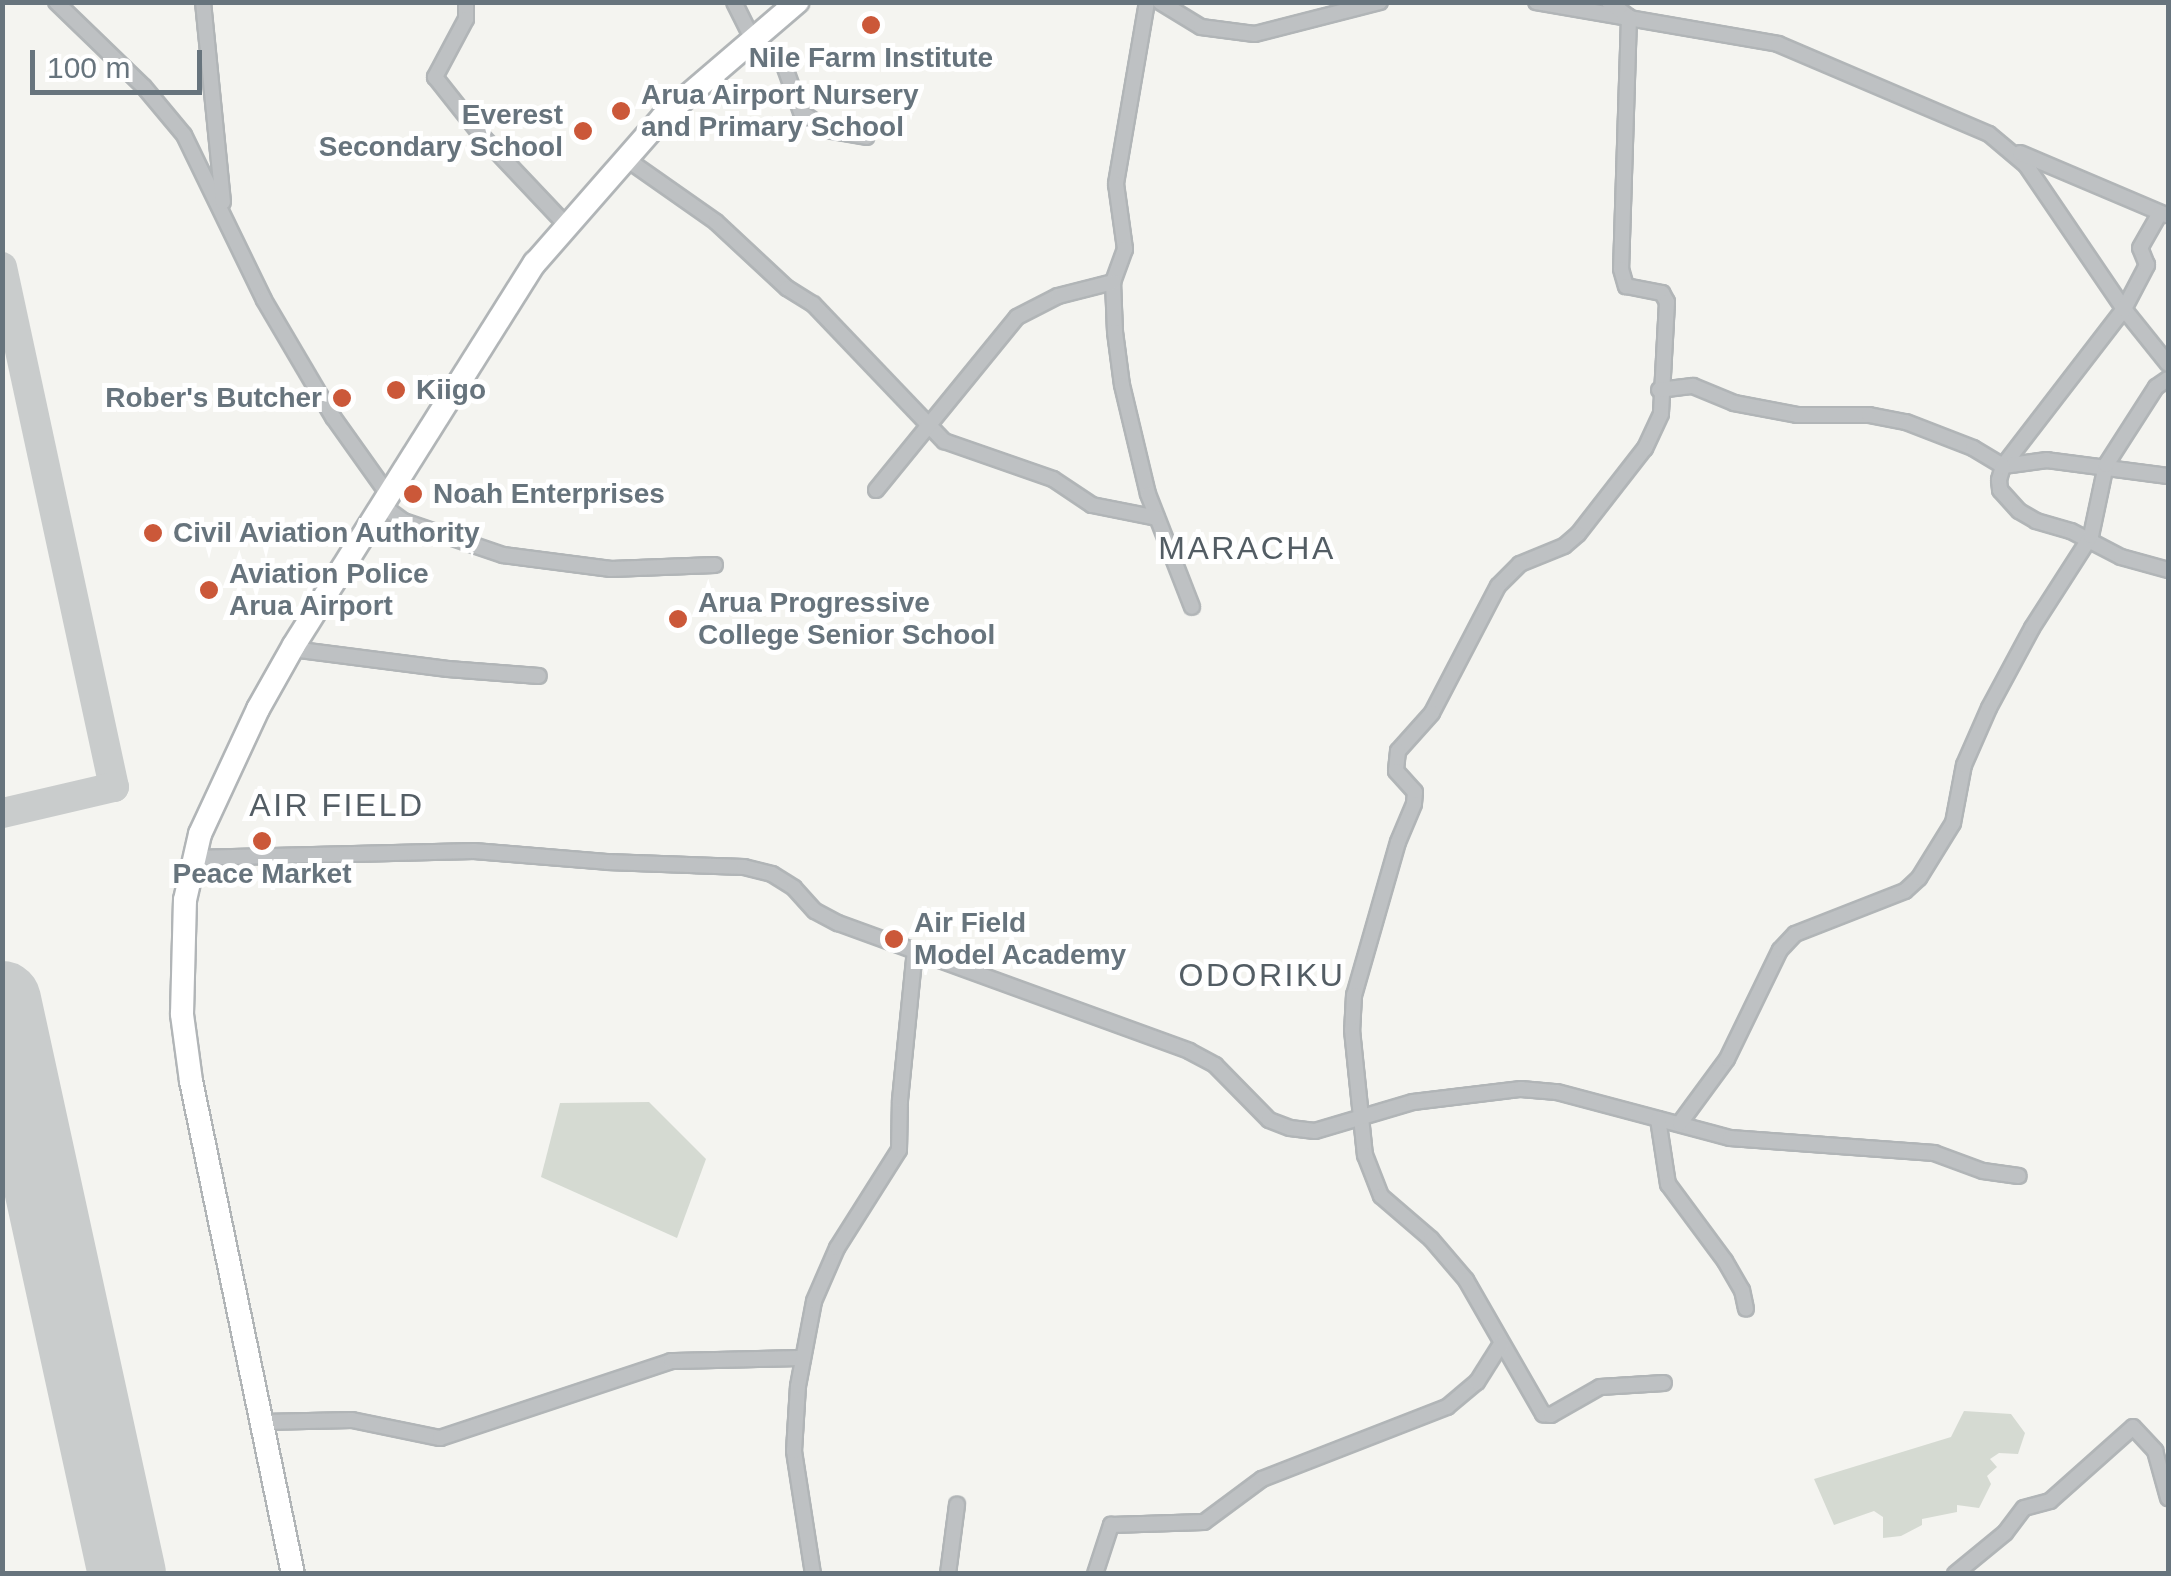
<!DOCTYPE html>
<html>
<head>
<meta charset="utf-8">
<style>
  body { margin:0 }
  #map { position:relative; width:2171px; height:1576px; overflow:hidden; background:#f4f4f0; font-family:Helvetica,sans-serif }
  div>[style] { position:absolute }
  .green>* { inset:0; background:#d5dad2 }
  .taxiway>* { height:30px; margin:-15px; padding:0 15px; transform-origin:15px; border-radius:15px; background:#c9cccc }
  .runway>* { height:78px; margin:-39px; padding:0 39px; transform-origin:39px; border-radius:39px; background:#c9cccc }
  .roads { filter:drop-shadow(2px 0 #b1b5b7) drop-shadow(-2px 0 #b1b5b7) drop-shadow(0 2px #b1b5b7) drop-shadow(0 -2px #b1b5b7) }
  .street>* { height:14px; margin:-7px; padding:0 7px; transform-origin:7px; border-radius:7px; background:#bec1c3 }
  .primary>* { height:22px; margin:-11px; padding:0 11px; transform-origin:11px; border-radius:11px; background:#fff }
  .dots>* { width:28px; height:28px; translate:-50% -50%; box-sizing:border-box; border:5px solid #fff; border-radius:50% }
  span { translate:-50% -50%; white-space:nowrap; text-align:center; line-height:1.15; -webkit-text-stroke:10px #fff; paint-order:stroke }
  .poi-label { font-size:28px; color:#67747d; font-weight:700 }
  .left { translate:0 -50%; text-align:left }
  .right { translate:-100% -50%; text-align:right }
  .quarter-label { font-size:32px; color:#535d64; letter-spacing:2.5px }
  .frame { position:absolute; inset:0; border:5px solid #67747d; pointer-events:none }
  .scale { position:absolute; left:30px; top:50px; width:172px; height:45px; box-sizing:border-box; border:5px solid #67747d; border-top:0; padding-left:12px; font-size:30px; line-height:35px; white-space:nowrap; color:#67747d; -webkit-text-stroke:8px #fff; paint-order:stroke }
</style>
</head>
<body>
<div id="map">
  <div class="green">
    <div style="clip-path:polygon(649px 1102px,706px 1159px,677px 1238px,541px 1177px,560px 1103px)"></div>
    <div style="clip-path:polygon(1964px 1411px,2011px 1414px,2025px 1433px,2018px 1454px,1999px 1453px,1990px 1459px,1997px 1467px,1987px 1476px,1991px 1484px,1979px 1508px,1957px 1505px,1957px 1512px,1922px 1519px,1922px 1525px,1901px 1536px,1883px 1538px,1883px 1517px,1874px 1511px,1834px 1525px,1814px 1479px,1951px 1437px)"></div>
  </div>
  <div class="taxiway">
    <div style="left:2px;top:267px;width:532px;rotate:77.85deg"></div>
    <div style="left:114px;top:787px;width:115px;rotate:166.9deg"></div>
  </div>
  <div class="runway">
    <div style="left:2px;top:1000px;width:587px;rotate:77.71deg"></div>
  </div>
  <div class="roads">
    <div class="street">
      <div style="left:56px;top:2px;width:122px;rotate:44deg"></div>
      <div style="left:144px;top:87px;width:62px;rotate:50.2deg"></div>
      <div style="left:184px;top:135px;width:183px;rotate:64.1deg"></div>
      <div style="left:264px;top:300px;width:136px;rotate:59.5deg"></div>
      <div style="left:333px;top:417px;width:93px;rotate:54.6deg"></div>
      <div style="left:203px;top:2px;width:201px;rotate:84.3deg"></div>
      <div style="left:466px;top:2px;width:17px;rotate:90deg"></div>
      <div style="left:466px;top:19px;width:66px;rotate:118.1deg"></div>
      <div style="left:435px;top:77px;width:74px;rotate:51.6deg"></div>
      <div style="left:481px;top:135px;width:124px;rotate:46.6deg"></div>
      <div style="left:734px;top:2px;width:40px;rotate:63.4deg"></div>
      <div style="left:752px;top:38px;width:42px;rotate:40.2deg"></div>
      <div style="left:784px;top:65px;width:50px;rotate:70.1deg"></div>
      <div style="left:801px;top:112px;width:32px;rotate:35deg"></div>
      <div style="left:827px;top:130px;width:40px;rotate:10deg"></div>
      <div style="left:1147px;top:2px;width:185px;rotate:99.7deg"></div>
      <div style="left:1116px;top:184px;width:66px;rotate:82.1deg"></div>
      <div style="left:1125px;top:249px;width:35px;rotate:110deg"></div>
      <div style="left:1113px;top:282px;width:50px;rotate:87.7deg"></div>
      <div style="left:1115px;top:332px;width:53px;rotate:82.5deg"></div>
      <div style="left:1122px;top:385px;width:112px;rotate:76.6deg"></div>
      <div style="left:1148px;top:494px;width:121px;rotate:68.7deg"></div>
      <div style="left:1160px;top:2px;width:48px;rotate:31.4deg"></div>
      <div style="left:1201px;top:27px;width:54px;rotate:7.4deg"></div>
      <div style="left:1255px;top:34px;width:129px;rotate:-14.4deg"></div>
      <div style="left:1536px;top:2px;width:246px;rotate:9.8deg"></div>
      <div style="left:1778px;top:44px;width:229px;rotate:23.1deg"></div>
      <div style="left:1989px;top:134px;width:48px;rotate:40deg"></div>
      <div style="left:2026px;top:165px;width:174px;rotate:55.8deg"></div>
      <div style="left:2124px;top:309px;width:70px;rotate:51.3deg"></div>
      <div style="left:1609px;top:2px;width:25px;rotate:37deg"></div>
      <div style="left:1629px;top:17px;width:252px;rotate:91.8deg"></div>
      <div style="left:1621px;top:269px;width:18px;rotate:74deg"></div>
      <div style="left:1626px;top:286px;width:37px;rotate:11deg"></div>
      <div style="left:1662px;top:293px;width:10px;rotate:61deg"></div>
      <div style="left:1667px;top:302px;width:112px;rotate:93.1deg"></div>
      <div style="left:1661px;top:414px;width:38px;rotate:115deg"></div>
      <div style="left:1645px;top:448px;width:109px;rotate:127.9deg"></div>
      <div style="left:1578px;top:534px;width:18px;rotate:139deg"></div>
      <div style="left:1564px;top:546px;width:48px;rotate:157.8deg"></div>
      <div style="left:1520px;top:564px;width:31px;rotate:135deg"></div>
      <div style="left:1498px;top:586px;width:143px;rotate:117.5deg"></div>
      <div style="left:1432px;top:713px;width:51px;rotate:131.8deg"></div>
      <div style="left:1398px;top:751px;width:20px;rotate:96deg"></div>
      <div style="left:1396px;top:771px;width:28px;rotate:48deg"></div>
      <div style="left:1415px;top:792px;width:12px;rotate:95deg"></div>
      <div style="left:1414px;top:804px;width:41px;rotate:112.8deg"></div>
      <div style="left:1398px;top:842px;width:159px;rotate:106deg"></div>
      <div style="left:1354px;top:995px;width:35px;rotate:93deg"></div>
      <div style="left:1352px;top:1030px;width:126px;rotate:84.1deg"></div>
      <div style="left:1365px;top:1155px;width:44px;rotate:68.7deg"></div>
      <div style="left:1381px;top:1196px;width:66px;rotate:40.7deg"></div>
      <div style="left:1431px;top:1239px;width:54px;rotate:49.5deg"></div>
      <div style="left:1466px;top:1280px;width:155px;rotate:60.1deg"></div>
      <div style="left:1543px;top:1414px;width:8px;rotate:7deg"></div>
      <div style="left:1551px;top:1415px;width:56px;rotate:-29.7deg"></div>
      <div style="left:1600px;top:1387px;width:64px;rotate:-3.6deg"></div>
      <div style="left:2020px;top:153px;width:159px;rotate:23deg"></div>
      <div style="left:625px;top:158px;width:111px;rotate:35.1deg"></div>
      <div style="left:716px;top:222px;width:97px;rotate:42.9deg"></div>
      <div style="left:787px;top:288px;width:31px;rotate:32deg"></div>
      <div style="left:813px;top:304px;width:190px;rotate:46.3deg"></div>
      <div style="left:944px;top:441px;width:115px;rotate:19.2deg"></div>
      <div style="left:1053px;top:479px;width:47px;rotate:33.7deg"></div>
      <div style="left:1092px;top:505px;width:66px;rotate:11.3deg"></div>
      <div style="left:1659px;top:390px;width:34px;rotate:-7deg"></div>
      <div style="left:1693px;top:386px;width:44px;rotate:22.5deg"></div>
      <div style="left:1734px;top:403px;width:64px;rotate:10.8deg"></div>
      <div style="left:1797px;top:415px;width:72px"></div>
      <div style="left:1869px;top:415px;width:38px;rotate:11deg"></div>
      <div style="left:1906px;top:422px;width:72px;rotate:21.2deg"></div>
      <div style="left:1973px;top:448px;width:35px;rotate:31deg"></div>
      <div style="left:2003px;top:466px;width:198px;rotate:-52.4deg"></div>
      <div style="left:2124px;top:309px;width:50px;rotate:-62.4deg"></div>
      <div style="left:2147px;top:265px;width:18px;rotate:-112deg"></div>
      <div style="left:2140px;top:248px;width:40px;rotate:-60.3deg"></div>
      <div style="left:2168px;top:476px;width:122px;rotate:-172.5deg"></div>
      <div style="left:2047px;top:460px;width:44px;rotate:172.2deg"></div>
      <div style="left:2003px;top:466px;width:15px;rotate:106deg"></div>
      <div style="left:1999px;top:480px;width:10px;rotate:84deg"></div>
      <div style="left:2000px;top:490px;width:28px;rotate:48deg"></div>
      <div style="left:2019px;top:511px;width:20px;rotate:30deg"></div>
      <div style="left:2036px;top:521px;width:36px;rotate:16deg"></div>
      <div style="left:2071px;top:531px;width:56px;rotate:27.5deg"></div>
      <div style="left:2121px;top:557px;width:49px;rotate:15.5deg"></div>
      <div style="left:876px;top:490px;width:223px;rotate:-50.8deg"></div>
      <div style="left:1017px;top:317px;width:46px;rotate:-27.1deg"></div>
      <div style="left:1058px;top:296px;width:57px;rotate:-14.3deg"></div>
      <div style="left:380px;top:504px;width:29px;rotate:36deg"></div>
      <div style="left:403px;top:521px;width:106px;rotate:18.8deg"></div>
      <div style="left:503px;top:555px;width:109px;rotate:7.4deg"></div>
      <div style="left:611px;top:569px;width:104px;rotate:-2.2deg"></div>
      <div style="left:292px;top:649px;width:157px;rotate:7.3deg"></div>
      <div style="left:448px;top:669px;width:91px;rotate:4.4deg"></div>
      <div style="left:192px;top:858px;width:282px;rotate:-1.4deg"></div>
      <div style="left:474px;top:851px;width:133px;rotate:4.7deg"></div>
      <div style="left:607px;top:862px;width:137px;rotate:2.1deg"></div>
      <div style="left:744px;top:867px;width:29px;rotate:14deg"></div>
      <div style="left:772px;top:874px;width:26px;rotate:32deg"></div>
      <div style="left:794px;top:888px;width:31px;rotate:48deg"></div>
      <div style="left:815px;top:911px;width:26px;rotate:28deg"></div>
      <div style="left:838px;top:923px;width:374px;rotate:20deg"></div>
      <div style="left:1189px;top:1051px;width:30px;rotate:28deg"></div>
      <div style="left:1215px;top:1065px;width:77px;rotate:45.5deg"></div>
      <div style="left:1269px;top:1120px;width:22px;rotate:21deg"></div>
      <div style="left:1290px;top:1128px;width:25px;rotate:7deg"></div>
      <div style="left:1315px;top:1131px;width:102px;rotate:-16.5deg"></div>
      <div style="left:1413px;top:1102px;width:109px;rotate:-6.9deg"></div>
      <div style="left:1521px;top:1089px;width:36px;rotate:5deg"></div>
      <div style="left:1557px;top:1092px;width:179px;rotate:14.9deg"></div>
      <div style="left:1730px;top:1138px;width:205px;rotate:4.2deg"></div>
      <div style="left:1934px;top:1153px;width:52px;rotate:20.2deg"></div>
      <div style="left:1983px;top:1171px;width:36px;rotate:8deg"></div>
      <div style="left:1658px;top:1119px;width:66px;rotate:81.3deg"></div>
      <div style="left:1668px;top:1184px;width:96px;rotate:53.5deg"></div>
      <div style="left:1725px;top:1261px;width:34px;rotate:60deg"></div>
      <div style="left:1742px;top:1290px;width:19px;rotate:78deg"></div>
      <div style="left:1680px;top:1123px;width:79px;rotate:-53.7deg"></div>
      <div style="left:1727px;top:1059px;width:121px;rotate:-64.1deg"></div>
      <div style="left:1780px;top:950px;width:22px;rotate:-47deg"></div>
      <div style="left:1795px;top:934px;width:118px;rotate:-21.4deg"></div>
      <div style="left:1905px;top:891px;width:19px;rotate:-43deg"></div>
      <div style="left:1919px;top:878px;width:65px;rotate:-58.3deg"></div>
      <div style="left:1953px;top:823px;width:59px;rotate:-79.3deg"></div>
      <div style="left:1964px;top:765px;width:62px;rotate:-66.3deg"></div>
      <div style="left:1989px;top:708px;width:91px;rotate:-61.7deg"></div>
      <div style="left:2032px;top:628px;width:109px;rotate:-57.3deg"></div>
      <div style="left:2091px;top:536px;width:73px;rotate:-78.1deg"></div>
      <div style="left:2106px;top:465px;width:93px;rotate:-57.3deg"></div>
      <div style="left:2156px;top:387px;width:14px;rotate:-34deg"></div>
      <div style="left:263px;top:1422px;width:89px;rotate:-1.3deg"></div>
      <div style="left:352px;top:1420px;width:90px;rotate:11.6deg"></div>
      <div style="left:440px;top:1438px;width:243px;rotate:-18.4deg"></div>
      <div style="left:671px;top:1361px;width:132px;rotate:-1.3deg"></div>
      <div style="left:813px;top:1574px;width:124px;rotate:-98.8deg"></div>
      <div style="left:794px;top:1451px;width:65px;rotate:-86.5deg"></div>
      <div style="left:798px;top:1386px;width:86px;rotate:-79.3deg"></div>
      <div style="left:814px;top:1301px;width:58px;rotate:-66.5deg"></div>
      <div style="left:837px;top:1248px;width:116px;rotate:-57.7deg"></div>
      <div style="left:899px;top:1150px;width:50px;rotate:-88.9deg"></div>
      <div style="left:900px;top:1100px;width:150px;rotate:-84.3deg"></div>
      <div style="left:948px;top:1574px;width:70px;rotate:-82.6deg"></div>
      <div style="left:1095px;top:1574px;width:52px;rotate:-71.9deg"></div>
      <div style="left:1111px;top:1525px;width:93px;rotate:-1.8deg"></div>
      <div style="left:1204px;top:1522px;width:72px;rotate:-36.6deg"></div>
      <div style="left:1262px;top:1479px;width:199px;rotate:-21.3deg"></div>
      <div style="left:1447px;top:1407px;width:39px;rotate:-40deg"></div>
      <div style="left:1477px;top:1382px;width:45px;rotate:-57.7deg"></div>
      <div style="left:1955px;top:1574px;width:65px;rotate:-39.4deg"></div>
      <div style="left:2005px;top:1533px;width:31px;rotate:-53deg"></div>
      <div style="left:2024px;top:1508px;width:27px;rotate:-15deg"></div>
      <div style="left:2050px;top:1501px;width:111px;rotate:-41.7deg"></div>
      <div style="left:2133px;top:1427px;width:33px;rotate:47deg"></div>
      <div style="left:2155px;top:1451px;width:49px;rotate:74.5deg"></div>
    </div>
    <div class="primary">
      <div style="left:293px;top:1574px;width:503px;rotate:-101.69deg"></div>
      <div style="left:191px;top:1081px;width:68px;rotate:-97.7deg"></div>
      <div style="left:182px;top:1014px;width:114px;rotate:-88.5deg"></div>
      <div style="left:185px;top:900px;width:68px;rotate:-77.2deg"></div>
      <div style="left:200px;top:834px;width:138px;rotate:-65.1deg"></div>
      <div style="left:258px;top:709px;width:73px;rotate:-60.6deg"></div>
      <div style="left:294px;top:645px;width:452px;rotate:-57.8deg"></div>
      <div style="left:535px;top:263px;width:194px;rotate:-48.8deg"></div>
      <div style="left:663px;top:117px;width:177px;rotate:-40.6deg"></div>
    </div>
  </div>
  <div class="dots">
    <div style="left:871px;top:25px;background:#cb5839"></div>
    <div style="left:621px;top:111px;background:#cb5839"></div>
    <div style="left:583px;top:131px;background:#cb5839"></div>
    <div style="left:396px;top:390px;background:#cb5839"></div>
    <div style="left:342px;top:398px;background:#cb5839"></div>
    <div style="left:413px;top:494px;background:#cb5839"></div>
    <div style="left:153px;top:533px;background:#cb5839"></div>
    <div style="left:209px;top:590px;background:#cb5839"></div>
    <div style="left:678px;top:619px;background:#cb5839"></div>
    <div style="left:262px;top:841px;background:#cb5839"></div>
    <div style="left:894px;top:939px;background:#cb5839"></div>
  </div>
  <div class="poi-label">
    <span style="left:871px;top:58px">Nile Farm Institute</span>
    <span class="left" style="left:641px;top:111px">Arua Airport Nursery<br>and Primary School</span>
    <span class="right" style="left:563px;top:131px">Everest<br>Secondary School</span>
    <span class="left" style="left:416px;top:390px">Kiigo</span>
    <span class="right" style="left:322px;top:398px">Rober's Butcher</span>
    <span class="left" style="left:433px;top:494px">Noah Enterprises</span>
    <span class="left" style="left:173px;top:533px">Civil Aviation Authority</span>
    <span class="left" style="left:229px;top:590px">Aviation Police<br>Arua Airport</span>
    <span class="left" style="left:698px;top:619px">Arua Progressive<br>College Senior School</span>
    <span style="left:262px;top:874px">Peace Market</span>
    <span class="left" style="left:914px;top:939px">Air Field<br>Model Academy</span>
  </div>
  <div class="quarter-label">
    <span style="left:1247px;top:548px">MARACHA</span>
    <span style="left:337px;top:805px">AIR FIELD</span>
    <span style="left:1262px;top:975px">ODORIKU</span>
  </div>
  <div class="frame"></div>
  <div class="scale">100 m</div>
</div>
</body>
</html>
